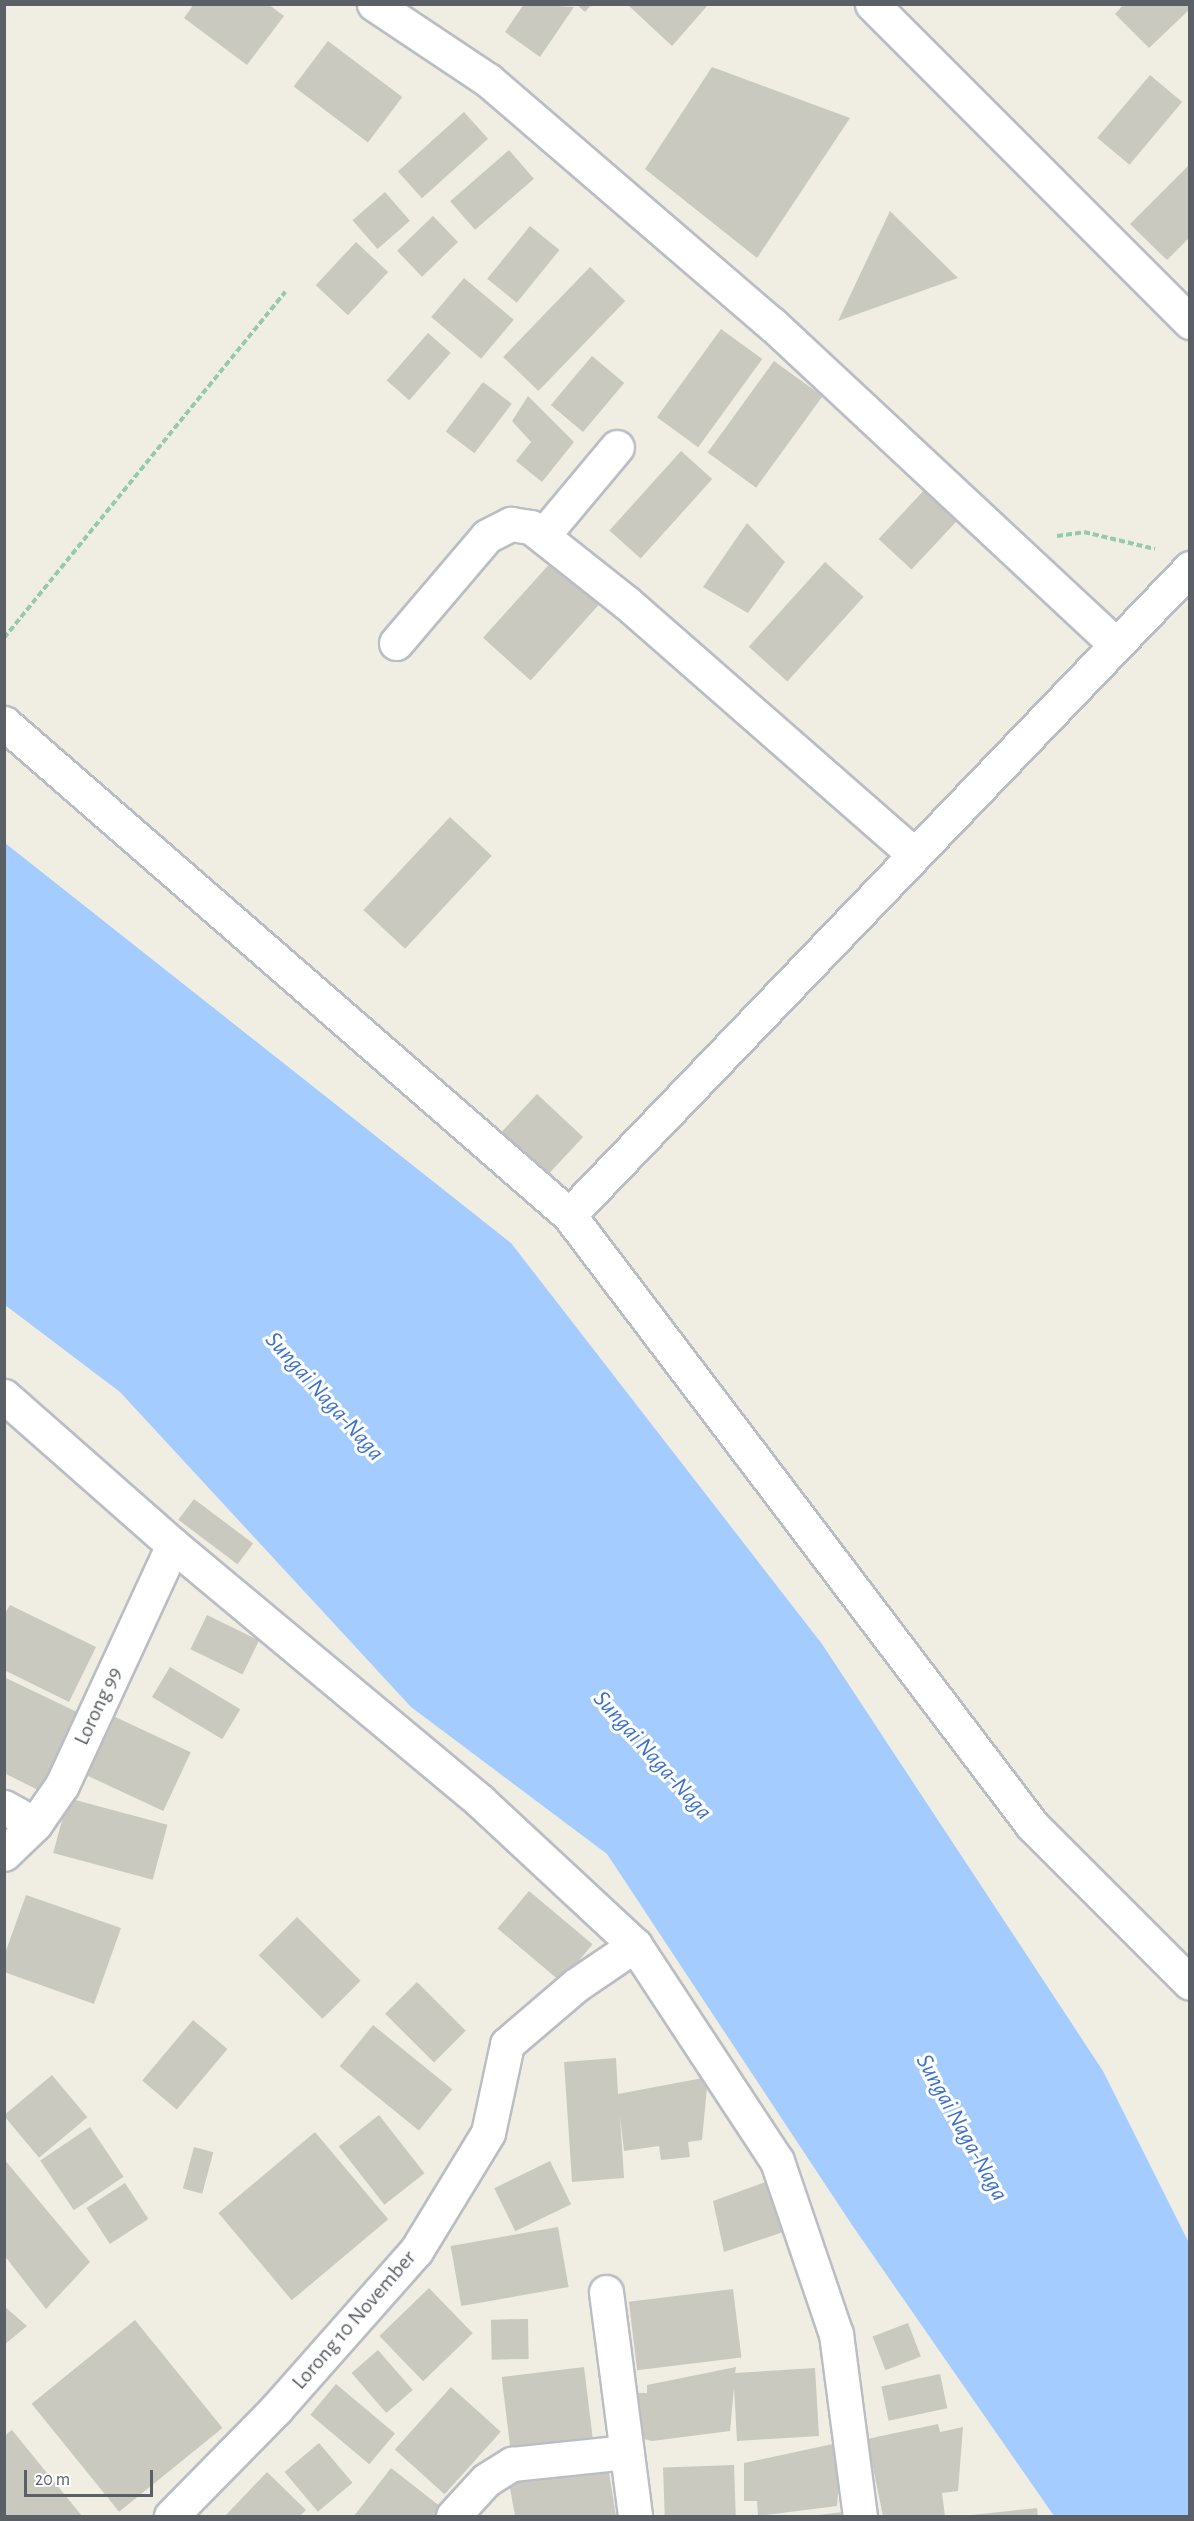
<!DOCTYPE html>
<html>
<head>
<meta charset="utf-8">
<style>
  body { margin:0 }
  #map { position:relative; width:1194px; height:2521px; overflow:hidden; background:#f0eee3; font-family:"Alegreya Sans",sans-serif }
  div>[style] { position:absolute }
  .water>* { inset:0; background:#a4ccff }
  .building>* { inset:0; background:#cac9c0; transform-origin:0 0 }
  .path>* { height:4px; margin-top:-2px; transform-origin:0; background:repeating-linear-gradient(90deg,#95cbac 0 6px,transparent 0 9px) }
  .roads { filter:drop-shadow(2px 0 #bbbdc4) drop-shadow(-2px 0 #bbbdc4) drop-shadow(0 2px #bbbdc4) drop-shadow(0 -2px #bbbdc4) }
  .minor>* { height:33px; margin:-16.5px; padding:0 16.5px; transform-origin:16.5px; border-radius:16.5px; background:#fff }
  span { translate:-50% -50%; white-space:nowrap; text-align:center; line-height:1.15; -webkit-text-stroke:6px #fff; paint-order:stroke }
  .street-label { font-size:22px; color:#5b5f66 }
  .water-label { font-size:24px; color:#3b70ce; font-style:italic }
  .frame { position:absolute; inset:0; border:6px solid #5b5f66; pointer-events:none }
  .scale { position:absolute; left:24px; top:2470px; width:129px; height:27px; box-sizing:border-box; border:3px solid #5b5f66; border-top:0; padding-left:8px; font-size:18px; line-height:21px; white-space:nowrap; color:#5b5f66; -webkit-text-stroke:4px #fff; paint-order:stroke }
</style>
</head>
<body>
<div id="map">
  <div class="water">
    <div style="clip-path:polygon(5px 843px,511px 1243px,822px 1644px,1103px 2071px,1189px 2243px,1189px 2516px,1054px 2516px,852px 2225px,607px 1854px,411px 1707px,120px 1392px,5px 1305px)"></div>
  </div>
  <div class="building">
    <div style="clip-path:polygon(194px 4px,268px 4px,284px 16px,247px 65px,184px 18px)"></div>
    <div style="clip-path:polygon(524px 4px,574px 7px,540px 57px,505px 32px)"></div>
    <div style="clip-path:polygon(576px 4px,592px 4px,585px 12px)"></div>
    <div style="clip-path:polygon(1124px 4px,1190px 4px,1190px 9px,1149px 48px,1115px 14px)"></div>
    <div style="clip-path:polygon(628px 5px,708px 5px,672px 46px)"></div>
    <div style="left:328px;top:41px;width:93px;height:57px;rotate:37deg"></div>
    <div style="clip-path:polygon(712px 67px,850px 118px,757px 258px,645px 169px)"></div>
    <div style="left:1150px;top:75px;width:42px;height:82px;rotate:40deg"></div>
    <div style="left:464px;top:112px;width:36px;height:89px;rotate:48deg"></div>
    <div style="left:509px;top:150px;width:38px;height:78px;rotate:49deg"></div>
    <div style="clip-path:polygon(1190px 164px,1190px 237px,1167px 260px,1130px 224px)"></div>
    <div style="left:385px;top:192px;width:38px;height:43px;rotate:49deg"></div>
    <div style="clip-path:polygon(890px 211px,958px 278px,838px 321px)"></div>
    <div style="left:433px;top:216px;width:36px;height:50px;rotate:46deg"></div>
    <div style="left:530px;top:226px;width:38px;height:68px;rotate:39deg"></div>
    <div style="left:356px;top:242px;width:44px;height:59px;rotate:43deg"></div>
    <div style="left:590px;top:267px;width:49px;height:125px;rotate:44deg"></div>
    <div style="left:464px;top:278px;width:65px;height:51px;rotate:40deg"></div>
    <div style="left:721px;top:329px;width:51px;height:109px;rotate:36deg"></div>
    <div style="left:428px;top:333px;width:30px;height:63px;rotate:41deg"></div>
    <div style="left:592px;top:356px;width:42px;height:64px;rotate:40deg"></div>
    <div style="left:774px;top:361px;width:60px;height:113px;rotate:36deg"></div>
    <div style="left:483px;top:382px;width:36px;height:62px;rotate:37deg"></div>
    <div style="clip-path:polygon(528px 396px,574px 442px,542px 482px,516px 461px,531px 442px,512px 421px)"></div>
    <div style="left:681px;top:451px;width:42px;height:107px;rotate:42deg"></div>
    <div style="left:927px;top:487px;width:45px;height:71px;rotate:43deg"></div>
    <div style="clip-path:polygon(747px 523px,785px 562px,748px 613px,703px 587px)"></div>
    <div style="left:554px;top:559px;width:64px;height:106px;rotate:42deg"></div>
    <div style="left:825px;top:562px;width:52px;height:114px;rotate:42deg"></div>
    <div style="left:450px;top:817px;width:57px;height:127px;rotate:43deg"></div>
    <div style="left:537px;top:1094px;width:63px;height:52px;rotate:43deg"></div>
    <div style="left:194px;top:1499px;width:74px;height:26px;rotate:37deg"></div>
    <div style="clip-path:polygon(10px 1605px,96px 1647px,69px 1702px,4px 1670px,4px 1615px)"></div>
    <div style="left:207px;top:1615px;width:58px;height:38px;rotate:26deg"></div>
    <div style="left:170px;top:1667px;width:82px;height:35px;rotate:31deg"></div>
    <div style="clip-path:polygon(4px 1677px,79px 1713px,42px 1792px,4px 1773px)"></div>
    <div style="left:111px;top:1715px;width:88px;height:65px;rotate:25deg"></div>
    <div style="left:68px;top:1798px;width:103px;height:57px;rotate:15deg"></div>
    <div style="left:529px;top:1891px;width:83px;height:49px;rotate:40deg"></div>
    <div style="clip-path:polygon(26px 1895px,121px 1928px,94px 2004px,4px 1972px,4px 1956px)"></div>
    <div style="left:297px;top:1917px;width:90px;height:54px;rotate:45deg"></div>
    <div style="left:417px;top:1982px;width:69px;height:45px;rotate:45deg"></div>
    <div style="left:193px;top:2020px;width:45px;height:79px;rotate:40deg"></div>
    <div style="left:373px;top:2025px;width:102px;height:53px;rotate:39deg"></div>
    <div style="clip-path:polygon(616px 2058px,618px 2094px,708px 2077px,702px 2140px,688px 2142px,690px 2157px,661px 2160px,659px 2146px,624px 2151px,620px 2116px,624px 2178px,572px 2182px,564px 2062px)"></div>
    <div style="left:52px;top:2075px;width:55px;height:63px;rotate:50deg"></div>
    <div style="left:379px;top:2115px;width:74px;height:51px;rotate:52deg"></div>
    <div style="left:90px;top:2127px;width:60px;height:60px;rotate:56deg"></div>
    <div style="left:315px;top:2132px;width:114px;height:126px;rotate:50deg"></div>
    <div style="left:194px;top:2147px;width:20px;height:43px;rotate:15deg"></div>
    <div style="clip-path:polygon(4px 2159px,90px 2262px,46px 2309px,4px 2255px)"></div>
    <div style="left:550px;top:2161px;width:48px;height:62px;rotate:64deg"></div>
    <div style="clip-path:polygon(771px 2180px,786px 2231px,724px 2252px,713px 2201px)"></div>
    <div style="left:125px;top:2183px;width:43px;height:46px;rotate:57deg"></div>
    <div style="left:558px;top:2227px;width:61px;height:109px;rotate:80deg"></div>
    <div style="left:429px;top:2288px;width:63px;height:69px;rotate:46deg"></div>
    <div style="left:733px;top:2289px;width:69px;height:105px;rotate:83deg"></div>
    <div style="clip-path:polygon(4px 2306px,27px 2326px,4px 2345px)"></div>
    <div style="left:528px;top:2319px;width:40px;height:37px;rotate:89deg"></div>
    <div style="left:135px;top:2320px;width:139px;height:133px;rotate:51deg"></div>
    <div style="left:908px;top:2323px;width:36px;height:38px;rotate:69deg"></div>
    <div style="left:378px;top:2350px;width:53px;height:35px;rotate:49deg"></div>
    <div style="left:584px;top:2367px;width:71px;height:83px;rotate:83deg"></div>
    <div style="clip-path:polygon(736px 2367px,735px 2373px,815px 2368px,819px 2436px,737px 2441px,734px 2388px,730px 2431px,652px 2441px,636px 2437px,634px 2393px,647px 2393px,647px 2385px)"></div>
    <div style="left:940px;top:2374px;width:35px;height:60px;rotate:78deg"></div>
    <div style="left:336px;top:2384px;width:77px;height:40px;rotate:40deg"></div>
    <div style="left:451px;top:2387px;width:67px;height:84px;rotate:42deg"></div>
    <div style="clip-path:polygon(938px 2424px,940px 2432px,963px 2427px,958px 2491px,942px 2493px,945px 2516px,883px 2516px,867px 2439px)"></div>
    <div style="clip-path:polygon(12px 2430px,82px 2516px,4px 2516px,4px 2436px)"></div>
    <div style="clip-path:polygon(842px 2442px,837px 2506px,758px 2516px,757px 2501px,744px 2501px,744px 2463px)"></div>
    <div style="left:319px;top:2443px;width:52px;height:45px;rotate:50deg"></div>
    <div style="left:734px;top:2465px;width:51px;height:71px;rotate:88deg"></div>
    <div style="clip-path:polygon(608px 2466px,616px 2516px,515px 2516px,509px 2482px)"></div>
    <div style="clip-path:polygon(391px 2468px,450px 2514px,448px 2516px,354px 2516px)"></div>
    <div style="clip-path:polygon(267px 2472px,306px 2510px,300px 2516px,225px 2516px)"></div>
    <div style="clip-path:polygon(1037px 2508px,1038px 2516px,971px 2516px,971px 2515px)"></div>
    <div style="clip-path:polygon(843px 2512px,843px 2516px,818px 2516px,818px 2515px)"></div>
  </div>
  <div class="path">
    <div style="left:1057px;top:536px;width:27px;rotate:-8deg"></div>
    <div style="left:1084px;top:532px;width:73px;rotate:13.5deg"></div>
    <div style="left:4px;top:638px;width:446px;rotate:-50.9deg"></div>
  </div>
  <div class="roads">
    <div class="minor">
      <div style="left:374px;top:4px;width:137px;rotate:33.7deg"></div>
      <div style="left:488px;top:80px;width:374px;rotate:40.7deg"></div>
      <div style="left:772px;top:324px;width:468px;rotate:43deg"></div>
      <div style="left:872px;top:4px;width:450px;rotate:45deg"></div>
      <div style="left:545px;top:533px;width:112px;rotate:-50.1deg"></div>
      <div style="left:396px;top:643px;width:140px;rotate:-49.6deg"></div>
      <div style="left:487px;top:536px;width:27px;rotate:-27deg"></div>
      <div style="left:511px;top:524px;width:20px;rotate:9deg"></div>
      <div style="left:531px;top:527px;width:122px;rotate:38.4deg"></div>
      <div style="left:627px;top:603px;width:381px;rotate:41.2deg"></div>
      <div style="left:4px;top:723px;width:749px;rotate:41.05deg"></div>
      <div style="left:569px;top:1215px;width:766px;rotate:52.8deg"></div>
      <div style="left:1032px;top:1825px;width:223px;rotate:45deg"></div>
      <div style="left:569px;top:1215px;width:897px;rotate:-46.17deg"></div>
      <div style="left:4px;top:1396px;width:225px;rotate:41.4deg"></div>
      <div style="left:173px;top:1545px;width:400px;rotate:39.8deg"></div>
      <div style="left:480px;top:1801px;width:212px;rotate:42.9deg"></div>
      <div style="left:635px;top:1945px;width:258px;rotate:56.7deg"></div>
      <div style="left:777px;top:2161px;width:183px;rotate:71.2deg"></div>
      <div style="left:836px;top:2334px;width:184px;rotate:82.5deg"></div>
      <div style="left:4px;top:1807px;width:35px;rotate:29deg"></div>
      <div style="left:4px;top:1854px;width:43px;rotate:-44.1deg"></div>
      <div style="left:35px;top:1824px;width:47px;rotate:-55.3deg"></div>
      <div style="left:62px;top:1785px;width:264px;rotate:-65.2deg"></div>
      <div style="left:606px;top:2292px;width:226px;rotate:82.6deg"></div>
      <div style="left:171px;top:2516px;width:150px;rotate:-45.5deg"></div>
      <div style="left:276px;top:2409px;width:211px;rotate:-48.5deg"></div>
      <div style="left:416px;top:2251px;width:138px;rotate:-58.6deg"></div>
      <div style="left:488px;top:2133px;width:91px;rotate:-77.9deg"></div>
      <div style="left:507px;top:2044px;width:91px;rotate:-40.5deg"></div>
      <div style="left:576px;top:1985px;width:71px;rotate:-34.1deg"></div>
      <div style="left:453px;top:2516px;width:49px;rotate:-47.5deg"></div>
      <div style="left:486px;top:2480px;width:31px;rotate:-32deg"></div>
      <div style="left:512px;top:2464px;width:115px;rotate:-6deg"></div>
    </div>
  </div>
  <div class="street-label">
    <span style="left:98px;top:1706px;rotate:-65deg">Lorong 99</span>
    <span style="left:354px;top:2320px;rotate:-49deg">Lorong 10 November</span>
  </div>
  <div class="water-label">
    <span style="left:324px;top:1397px;rotate:48deg">Sungai Naga-Naga</span>
    <span style="left:652px;top:1756px;rotate:48deg">Sungai Naga-Naga</span>
    <span style="left:961px;top:2128px;rotate:61deg">Sungai Naga-Naga</span>
  </div>
  <div class="frame"></div>
  <div class="scale">20 m</div>
</div>
</body>
</html>
